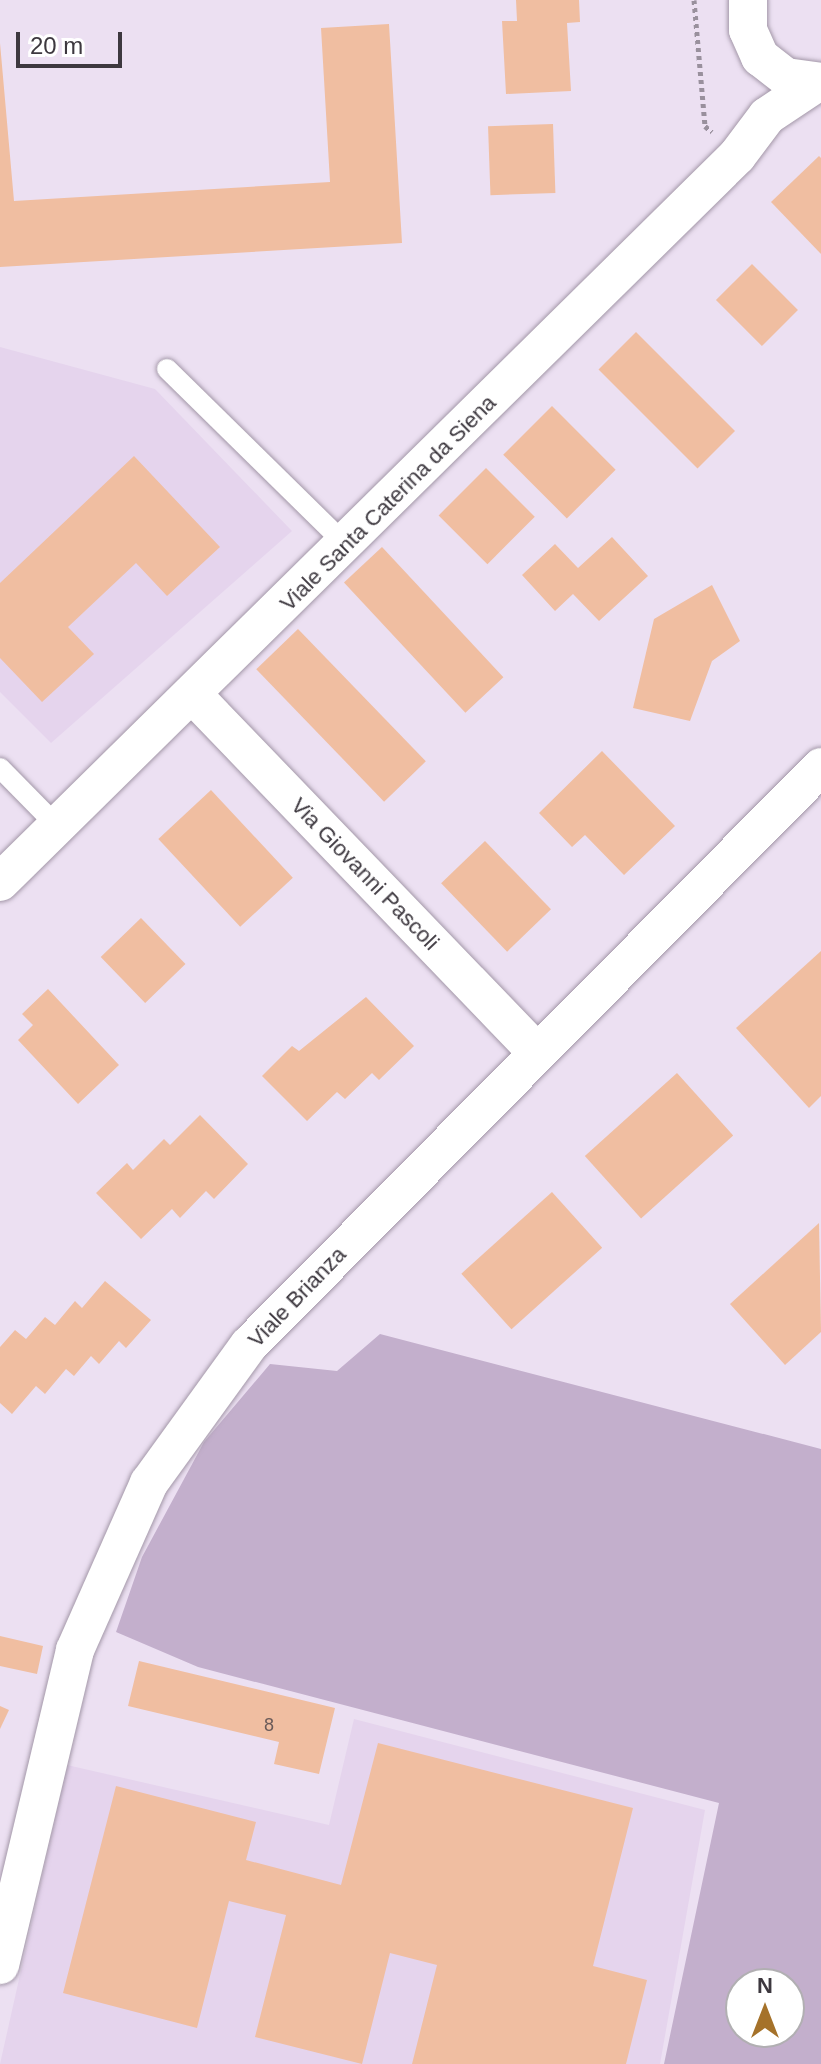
<!DOCTYPE html>
<html>
<head>
<meta charset="utf-8">
<style>
	body { margin:0 }
	#map { position:relative; width:821px; height:2064px; overflow:hidden; background:#ece0f2; font-family:Arial,sans-serif }
	div>[style] { position:absolute }
	.built>* { inset:0; background:#e5d4ed }
	.green>* { inset:0; background:#c3afcc }
	.building>* { inset:0; background:#f0bea1; transform-origin:0 0 }
	.path>* { height:5px; margin-top:-2.5px; transform-origin:0; background:repeating-linear-gradient(90deg,#99909d 0 4px,transparent 0 8px) }
	.roads { filter:drop-shadow(0 0 2px #a397a8) drop-shadow(0 0 2px #a397a8) }
	.service>* { height:20px; margin:-10px; padding:0 10px; transform-origin:10px; border-radius:10px; background:#fff }
	.minor>* { height:38px; margin:-19px; padding:0 19px; transform-origin:19px; border-radius:19px; background:#fff }
	span { translate:-50% -50%; white-space:nowrap; text-align:center; line-height:1.15; -webkit-text-stroke:6px #fff; paint-order:stroke }
	.number-label { font-size:18px; color:#6a5a58 }
	.number-label span { -webkit-text-stroke-width:0 }
	.street-label { font-size:22px; color:#3d383f }
	.north { position:absolute; left:725px; top:1968px; width:80px; height:80px; box-sizing:border-box; background:#fff; border:2px solid #b1afb2; border-radius:50%; rotate:0deg; font-size:22px; font-weight:700; line-height:32px; text-align:center; color:#3d383f }
	.north::after { content:''; display:block; margin:auto; width:28px; height:36px; background:#a5722a; clip-path:polygon(50% 0,100% 100%,50% 72%,0 100%) }
	.scale { position:absolute; left:16px; top:32px; width:106px; height:36px; box-sizing:border-box; border:4px solid #3d383f; border-top:0; padding-left:10px; font-size:24px; line-height:28px; white-space:nowrap; color:#3d383f; -webkit-text-stroke:6px #fff; paint-order:stroke }
</style>
</head>
<body>
<div id="map">
	<div class="built">
		<i style="clip-path:polygon(0 347px,155px 389px,292px 531px,51px 743px,0 692px)"></i>
		<i style="clip-path:polygon(354px 1719px,705px 1810px,660px 2064px,0 2064px,67px 1765px,329px 1825px)"></i>
	</div>
	<div class="green">
		<i style="clip-path:polygon(evenodd,380px 1334px,821px 1449px,821px 2064px,664px 2064px,719px 1803px,198px 1667px,116px 1632px,142px 1557px,204px 1442px,270px 1364px,337px 1371px,380px 1334px,741px 1984px,789px 1984px,789px 2032px,741px 2032px,741px 1984px)"></i>
	</div>
	<div class="building">
		<i style="clip-path:polygon(516px 0,579px 0,580px 22px,567px 23px,571px 91px,506px 94px,502px 21px,517px 21px)"></i>
		<i style="clip-path:polygon(389px 24px,402px 243px,0 267px,0 43px,14px 201px,330px 182px,321px 28px)"></i>
		<i style="left:553px;top:124px;width:69px;height:65px;rotate:88deg"></i>
		<i style="clip-path:polygon(819px 156px,821px 158px,821px 254px,771px 202px)"></i>
		<i style="left:752px;top:264px;width:65px;height:51px;rotate:45deg"></i>
		<i style="left:636px;top:332px;width:140px;height:53px;rotate:45deg"></i>
		<i style="left:552px;top:406px;width:90px;height:69px;rotate:45deg"></i>
		<i style="clip-path:polygon(134px 456px,220px 547px,167px 596px,136px 563px,68px 627px,94px 654px,42px 702px,0 658px,0 583px)"></i>
		<i style="left:486px;top:468px;width:69px;height:67px;rotate:45deg"></i>
		<i style="clip-path:polygon(612px 537px,648px 576px,599px 621px,573px 594px,555px 611px,522px 575px,555px 544px,578px 568px)"></i>
		<i style="left:382px;top:547px;width:178px;height:52px;rotate:47deg"></i>
		<i style="clip-path:polygon(712px 585px,740px 641px,712px 661px,690px 721px,633px 708px,654px 619px)"></i>
		<i style="left:298px;top:629px;width:184px;height:58px;rotate:46deg"></i>
		<i style="clip-path:polygon(602px 751px,675px 826px,624px 875px,585px 835px,572px 847px,539px 813px)"></i>
		<i style="left:211px;top:790px;width:120px;height:72px;rotate:47deg"></i>
		<i style="left:485px;top:841px;width:95px;height:61px;rotate:46deg"></i>
		<i style="left:141px;top:918px;width:64px;height:56px;rotate:46deg"></i>
		<i style="clip-path:polygon(821px 951px,821px 1096px,809px 1108px,736px 1028px)"></i>
		<i style="clip-path:polygon(48px 989px,119px 1065px,78px 1104px,18px 1040px,33px 1025px,22px 1014px)"></i>
		<i style="clip-path:polygon(366px 997px,414px 1046px,379px 1080px,372px 1073px,345px 1099px,337px 1092px,307px 1121px,262px 1076px,292px 1046px,299px 1051px)"></i>
		<i style="left:677px;top:1073px;width:84px;height:124px;rotate:48deg"></i>
		<i style="clip-path:polygon(200px 1115px,248px 1164px,214px 1199px,206px 1191px,180px 1218px,172px 1209px,141px 1239px,96px 1193px,127px 1163px,133px 1170px,164px 1139px,170px 1145px)"></i>
		<i style="left:552px;top:1192px;width:75px;height:122px;rotate:48deg"></i>
		<i style="clip-path:polygon(819px 1223px,821px 1332px,785px 1365px,730px 1304px)"></i>
		<i style="clip-path:polygon(105px 1281px,151px 1320px,126px 1348px,119px 1341px,99px 1364px,91px 1356px,74px 1376px,66px 1369px,45px 1394px,36px 1386px,12px 1414px,0 1403px,0 1347px,15px 1330px,26px 1339px,45px 1317px,55px 1325px,75px 1301px,82px 1308px)"></i>
		<i style="clip-path:polygon(0 1636px,43px 1646px,37px 1674px,0 1666px)"></i>
		<i style="clip-path:polygon(139px 1661px,335px 1708px,319px 1774px,274px 1764px,279px 1742px,128px 1706px)"></i>
		<i style="clip-path:polygon(0 1706px,9px 1710px,0 1729px)"></i>
		<i style="clip-path:polygon(378px 1743px,633px 1808px,593px 1966px,647px 1980px,626px 2064px,412px 2064px,437px 1965px,390px 1953px,362px 2064px,255px 2037px,286px 1915px,229px 1901px,197px 2028px,63px 1993px,116px 1786px,256px 1822px,246px 1860px,341px 1885px)"></i>
	</div>
	<div class="path">
		<i style="left:694px;top:0;width:126px;rotate:85deg"></i>
		<i style="left:705px;top:126px;width:9px;rotate:41deg"></i>
	</div>
	<div class="roads">
		<div class="service">
			<i style="left:167px;top:369px;width:251px;rotate:44.5deg"></i>
			<i style="left:0;top:768px;width:83px;rotate:45.5deg"></i>
		</div>
		<div class="minor">
			<i style="left:748px;top:0;width:30px;rotate:90deg"></i>
			<i style="left:748px;top:30px;width:30px;rotate:66deg"></i>
			<i style="left:760px;top:57px;width:33px;rotate:38deg"></i>
			<i style="left:786px;top:77px;width:35px;rotate:8deg"></i>
			<i style="left:194px;top:696px;width:493px;rotate:46.1deg"></i>
			<i style="left:0;top:882px;width:1035px;rotate:-44.57deg"></i>
			<i style="left:737px;top:156px;width:50px;rotate:-53.1deg"></i>
			<i style="left:767px;top:116px;width:61px;rotate:-33.7deg"></i>
			<i style="left:0;top:1965px;width:324px;rotate:-76.6deg"></i>
			<i style="left:75px;top:1650px;width:183px;rotate:-66.1deg"></i>
			<i style="left:149px;top:1483px;width:170px;rotate:-54.1deg"></i>
			<i style="left:249px;top:1345px;width:813px;rotate:-45.3deg"></i>
		</div>
	</div>
	<div class="number-label">
		<span style="left:269px;top:1725px">8</span>
	</div>
	<div class="street-label">
		<span style="left:388px;top:503px;rotate:-45deg">Viale Santa Caterina da Siena</span>
		<span style="left:365px;top:874px;rotate:46deg">Via Giovanni Pascoli</span>
		<span style="left:297px;top:1297px;rotate:-46deg">Viale Brianza</span>
	</div>
	<div class="north">N</div>
	<div class="scale">20 m</div>
</div>
</body>
</html>
